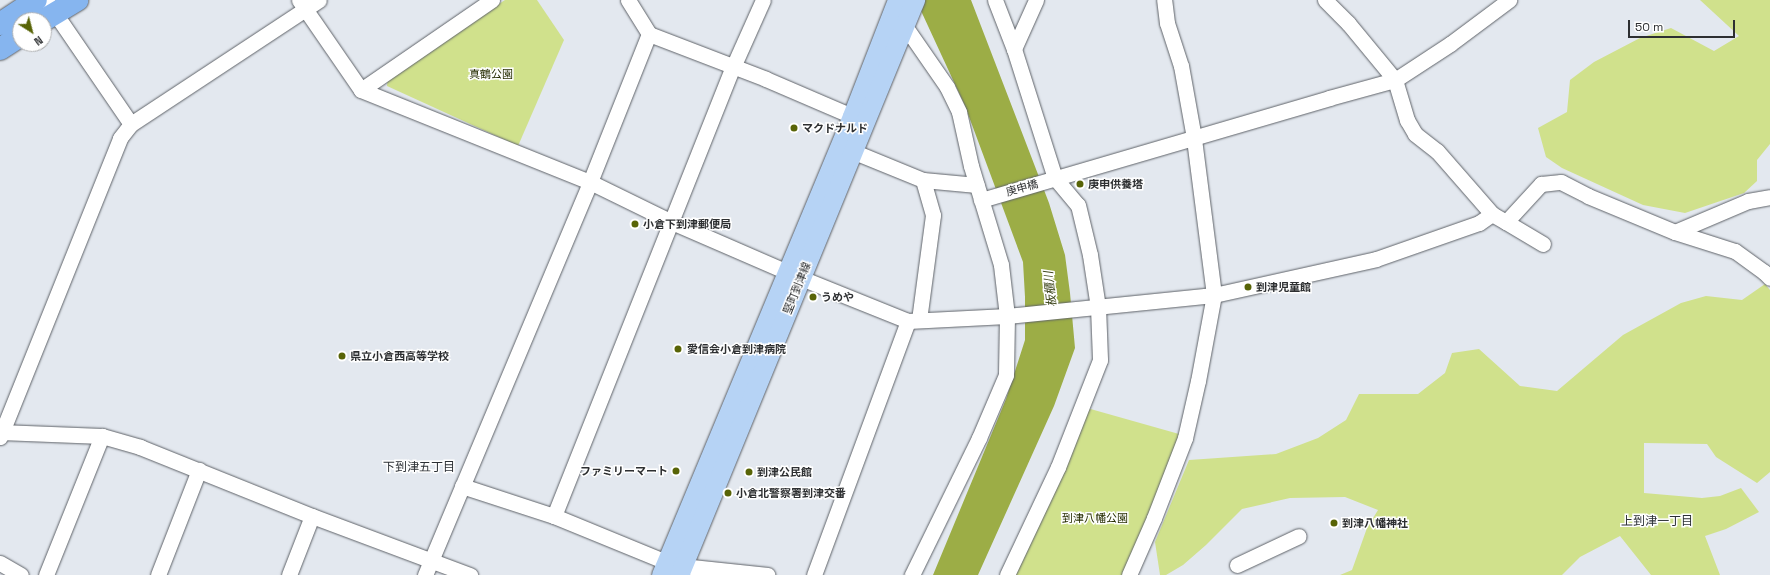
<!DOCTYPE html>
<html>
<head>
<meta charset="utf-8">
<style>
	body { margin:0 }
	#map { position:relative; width:1770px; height:575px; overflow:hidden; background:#e3e8ef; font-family:"Space Grotesk","Noto Sans JP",sans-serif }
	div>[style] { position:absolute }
	.green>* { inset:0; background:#d0e18c }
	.water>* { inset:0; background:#9cad46 }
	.roads { filter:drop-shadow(0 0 1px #5e6268) drop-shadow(0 0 1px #5e6268) }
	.minor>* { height:15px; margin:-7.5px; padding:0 7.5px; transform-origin:7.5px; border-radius:7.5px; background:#fff }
	.major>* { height:19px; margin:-9.5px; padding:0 9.5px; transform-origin:9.5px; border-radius:9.5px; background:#b6d3f5 }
	.highway>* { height:22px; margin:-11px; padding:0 11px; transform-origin:11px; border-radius:11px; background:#86b5ef }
	.dots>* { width:11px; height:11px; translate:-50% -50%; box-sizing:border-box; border:2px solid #fff; border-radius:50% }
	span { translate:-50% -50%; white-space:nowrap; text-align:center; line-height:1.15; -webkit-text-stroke:3px #fff; paint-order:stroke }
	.park-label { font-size:11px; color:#272e02 }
	.poi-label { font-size:11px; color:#2d2f31; font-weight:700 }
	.left { translate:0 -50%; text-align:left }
	.right { translate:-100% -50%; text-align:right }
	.street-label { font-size:11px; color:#2d2f31 }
	.water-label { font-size:12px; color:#3e461c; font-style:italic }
	.neighbourhood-label { font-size:12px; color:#2b2f34 }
	.north { position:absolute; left:12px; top:12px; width:40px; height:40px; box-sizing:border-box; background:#fff; border:1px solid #abacad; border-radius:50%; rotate:144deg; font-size:11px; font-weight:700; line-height:16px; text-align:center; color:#2d2f31 }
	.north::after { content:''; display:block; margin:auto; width:14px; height:18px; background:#586407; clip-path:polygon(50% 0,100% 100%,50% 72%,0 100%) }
	.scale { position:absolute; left:1628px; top:20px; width:107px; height:18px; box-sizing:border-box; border:2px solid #2d2f31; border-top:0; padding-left:5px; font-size:12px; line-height:14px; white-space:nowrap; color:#2d2f31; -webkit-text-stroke:3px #fff; paint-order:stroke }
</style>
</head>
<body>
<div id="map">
	<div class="green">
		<i style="clip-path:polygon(505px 0,537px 0,564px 40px,518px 146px,387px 86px,388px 76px)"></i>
		<i style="clip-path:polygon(1700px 0,1770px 0,1770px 144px,1757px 160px,1757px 181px,1744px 193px,1685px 213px,1643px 205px,1562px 168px,1546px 157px,1538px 128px,1567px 112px,1570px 80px,1594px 62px,1640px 38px,1671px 28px,1714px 51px,1739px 36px)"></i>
		<i style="clip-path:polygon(1765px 284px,1770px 290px,1770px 472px,1757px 483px,1716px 457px,1707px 444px,1644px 443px,1644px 493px,1702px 498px,1720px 496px,1741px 488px,1759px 512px,1726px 529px,1705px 536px,1720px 575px,1651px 575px,1620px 536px,1580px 557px,1562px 575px,1340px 575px,1352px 570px,1367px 528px,1378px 510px,1345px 497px,1290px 498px,1242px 509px,1206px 545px,1183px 565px,1166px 575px,1160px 575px,1155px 542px,1189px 460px,1276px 454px,1318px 438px,1346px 420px,1359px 394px,1418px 394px,1445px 373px,1452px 353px,1479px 349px,1520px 386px,1557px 391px,1623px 335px,1681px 303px,1706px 296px,1742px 300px)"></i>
		<i style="clip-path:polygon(1087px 408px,1179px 434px,1166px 472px,1124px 575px,1013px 575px)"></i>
	</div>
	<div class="water">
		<i style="clip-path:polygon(916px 0,971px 0,1049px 203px,1065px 255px,1070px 293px,1075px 348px,1054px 406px,978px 575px,933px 575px,1006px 399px,1025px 340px,1025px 297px,1023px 262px,965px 106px)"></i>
	</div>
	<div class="roads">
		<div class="minor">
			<i style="left:46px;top:0;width:150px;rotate:55.6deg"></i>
			<i style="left:299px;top:0;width:109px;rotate:55.4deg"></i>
			<i style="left:361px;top:90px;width:247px;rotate:21.9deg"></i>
			<i style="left:590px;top:182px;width:91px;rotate:26deg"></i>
			<i style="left:672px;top:222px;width:141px;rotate:23.5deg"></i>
			<i style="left:801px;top:278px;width:115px;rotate:21.9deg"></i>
			<i style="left:908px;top:321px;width:99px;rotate:-2.9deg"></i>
			<i style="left:1007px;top:316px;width:208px;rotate:-5.8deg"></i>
			<i style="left:1214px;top:295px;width:166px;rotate:-12.5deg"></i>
			<i style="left:1376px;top:259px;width:109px;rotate:-19.3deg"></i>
			<i style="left:1479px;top:223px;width:16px;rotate:-35deg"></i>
			<i style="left:628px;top:0;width:40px;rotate:58deg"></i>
			<i style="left:649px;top:34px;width:125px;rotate:21deg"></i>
			<i style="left:766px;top:79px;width:94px;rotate:23.3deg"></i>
			<i style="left:995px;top:0;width:53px;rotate:68.8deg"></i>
			<i style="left:1014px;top:49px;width:135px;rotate:72.4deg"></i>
			<i style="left:1055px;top:178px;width:35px;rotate:50deg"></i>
			<i style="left:1078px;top:205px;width:51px;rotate:76.5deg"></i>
			<i style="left:1090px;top:255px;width:53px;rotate:81.3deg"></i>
			<i style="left:1098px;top:307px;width:53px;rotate:87.8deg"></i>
			<i style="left:1100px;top:360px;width:115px;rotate:111.4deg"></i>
			<i style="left:1058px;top:467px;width:119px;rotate:115.3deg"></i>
			<i style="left:1325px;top:0;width:33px;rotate:45deg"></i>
			<i style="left:1348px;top:23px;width:74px;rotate:50.5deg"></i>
			<i style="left:1395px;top:80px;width:42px;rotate:73.3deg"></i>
			<i style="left:1407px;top:120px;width:16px;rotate:60deg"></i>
			<i style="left:1415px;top:134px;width:28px;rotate:38deg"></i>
			<i style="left:1437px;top:151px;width:84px;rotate:48.9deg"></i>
			<i style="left:1492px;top:214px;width:16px;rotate:30deg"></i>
			<i style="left:1506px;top:222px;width:52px;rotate:-47.4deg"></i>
			<i style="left:1541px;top:184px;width:20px;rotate:-6deg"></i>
			<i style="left:1561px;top:182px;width:30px;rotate:27deg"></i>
			<i style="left:1588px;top:196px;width:94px;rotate:22.5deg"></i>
			<i style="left:1675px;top:232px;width:63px;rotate:17.6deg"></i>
			<i style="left:1735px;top:251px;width:36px;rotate:36deg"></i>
			<i style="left:1764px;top:272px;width:8px;rotate:45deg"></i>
			<i style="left:900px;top:19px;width:83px;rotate:55.3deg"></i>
			<i style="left:947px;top:87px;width:28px;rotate:64deg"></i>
			<i style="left:959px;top:112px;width:55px;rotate:77.5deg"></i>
			<i style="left:971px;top:166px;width:103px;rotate:73.1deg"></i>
			<i style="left:1001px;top:265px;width:51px;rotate:83.3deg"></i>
			<i style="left:1007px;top:316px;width:59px;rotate:91deg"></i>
			<i style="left:1006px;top:375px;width:69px;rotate:113.2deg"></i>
			<i style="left:979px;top:438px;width:153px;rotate:116.1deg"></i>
			<i style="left:1014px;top:49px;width:54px;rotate:-65.8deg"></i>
			<i style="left:361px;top:90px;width:159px;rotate:-34.5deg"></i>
			<i style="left:852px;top:151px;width:77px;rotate:22.2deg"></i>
			<i style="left:981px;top:200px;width:363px;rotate:-16.3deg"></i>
			<i style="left:1329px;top:98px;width:68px;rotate:-15.3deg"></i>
			<i style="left:1395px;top:80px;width:66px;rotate:-33.2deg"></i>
			<i style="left:1450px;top:44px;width:74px;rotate:-36.7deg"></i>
			<i style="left:1506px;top:222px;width:43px;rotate:30.7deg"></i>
			<i style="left:1675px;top:232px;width:79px;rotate:-23deg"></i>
			<i style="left:1748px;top:201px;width:22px;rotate:-10deg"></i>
			<i style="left:919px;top:320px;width:106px;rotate:-82.4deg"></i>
			<i style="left:933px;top:215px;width:36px;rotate:-106deg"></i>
			<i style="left:923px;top:180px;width:54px;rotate:5.3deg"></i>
			<i style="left:0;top:432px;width:102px;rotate:2.2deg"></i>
			<i style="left:102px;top:436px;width:40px;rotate:16deg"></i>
			<i style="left:140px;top:447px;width:185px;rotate:21.9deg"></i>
			<i style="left:312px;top:516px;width:169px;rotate:20.5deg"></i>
			<i style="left:0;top:437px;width:322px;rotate:-68.1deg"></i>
			<i style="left:120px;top:138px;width:18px;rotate:-52deg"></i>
			<i style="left:131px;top:124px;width:225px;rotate:-33.4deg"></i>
			<i style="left:462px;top:486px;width:97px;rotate:18.1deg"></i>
			<i style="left:554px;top:516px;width:121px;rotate:22.3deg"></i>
			<i style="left:666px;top:562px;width:16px;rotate:14deg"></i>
			<i style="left:682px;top:566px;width:86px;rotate:6deg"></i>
			<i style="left:554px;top:516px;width:483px;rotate:-68.3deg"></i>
			<i style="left:733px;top:67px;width:73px;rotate:-65.9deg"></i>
			<i style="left:0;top:563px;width:24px;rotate:30deg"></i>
			<i style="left:1237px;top:565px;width:68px;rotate:-25.1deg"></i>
			<i style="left:46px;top:575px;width:150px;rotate:-68.1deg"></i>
			<i style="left:158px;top:575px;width:113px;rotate:-68.7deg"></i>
			<i style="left:289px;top:575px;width:63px;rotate:-68.7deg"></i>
			<i style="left:425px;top:575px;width:426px;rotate:-67.2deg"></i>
			<i style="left:590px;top:182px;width:159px;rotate:-68.3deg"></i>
			<i style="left:814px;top:575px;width:271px;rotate:-69.7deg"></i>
			<i style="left:1129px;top:575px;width:62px;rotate:-66.3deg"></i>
			<i style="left:1154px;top:518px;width:86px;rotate:-68.8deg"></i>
			<i style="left:1185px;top:438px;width:58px;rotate:-77.2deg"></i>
			<i style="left:1198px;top:381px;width:87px;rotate:-79.5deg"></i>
			<i style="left:1214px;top:295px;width:158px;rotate:-97.3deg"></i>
			<i style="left:1194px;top:138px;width:73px;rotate:-100.2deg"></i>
			<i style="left:1181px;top:66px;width:45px;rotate:-108deg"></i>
			<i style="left:1167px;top:23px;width:23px;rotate:-97deg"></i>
		</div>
		<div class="major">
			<i style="left:661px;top:575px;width:497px;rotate:-67.4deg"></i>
			<i style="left:852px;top:116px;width:124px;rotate:-68.8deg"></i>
			<i style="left:679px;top:575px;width:622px;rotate:-67.69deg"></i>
		</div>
		<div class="highway">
			<i style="left:44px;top:20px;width:39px;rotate:-31deg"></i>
			<i style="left:0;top:24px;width:43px;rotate:-33.7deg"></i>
			<i style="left:0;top:49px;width:24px;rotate:-33deg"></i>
		</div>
	</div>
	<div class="dots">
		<i style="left:794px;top:128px;background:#586407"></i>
		<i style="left:1080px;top:184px;background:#586407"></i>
		<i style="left:635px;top:224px;background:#586407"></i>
		<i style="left:1248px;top:287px;background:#586407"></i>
		<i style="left:813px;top:297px;background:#586407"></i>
		<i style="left:678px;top:349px;background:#586407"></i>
		<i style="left:342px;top:356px;background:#586407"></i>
		<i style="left:676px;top:471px;background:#586407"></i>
		<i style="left:749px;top:472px;background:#586407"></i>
		<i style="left:728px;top:493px;background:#586407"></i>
		<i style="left:1334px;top:523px;background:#586407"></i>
	</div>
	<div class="park-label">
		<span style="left:491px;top:74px">真鶴公園</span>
		<span style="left:1095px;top:518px">到津八幡公園</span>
	</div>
	<div class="poi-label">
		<span class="left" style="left:802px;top:128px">マクドナルド</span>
		<span class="left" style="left:1088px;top:184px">庚申供養塔</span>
		<span class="left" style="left:643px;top:224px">小倉下到津郵便局</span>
		<span class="left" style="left:1256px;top:287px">到津児童館</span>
		<span class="left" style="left:821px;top:297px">うめや</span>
		<span class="left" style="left:687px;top:349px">愛信会小倉到津病院</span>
		<span class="left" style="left:350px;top:356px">県立小倉西高等学校</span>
		<span class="right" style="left:668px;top:471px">ファミリーマート</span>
		<span class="left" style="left:757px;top:472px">到津公民館</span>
		<span class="left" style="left:736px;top:493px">小倉北警察署到津交番</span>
		<span class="left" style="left:1342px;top:523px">到津八幡神社</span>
	</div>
	<div class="street-label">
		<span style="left:1022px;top:188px;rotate:-16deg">庚申橋</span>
		<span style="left:797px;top:288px;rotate:-68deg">堅町到津線</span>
	</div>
	<div class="water-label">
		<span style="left:1051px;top:289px;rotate:-96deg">板櫃川</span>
	</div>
	<div class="neighbourhood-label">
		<span style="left:419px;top:468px">下到津五丁目</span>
		<span style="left:1657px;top:522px">上到津一丁目</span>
	</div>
	<div class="north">N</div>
	<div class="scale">50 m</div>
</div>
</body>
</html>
